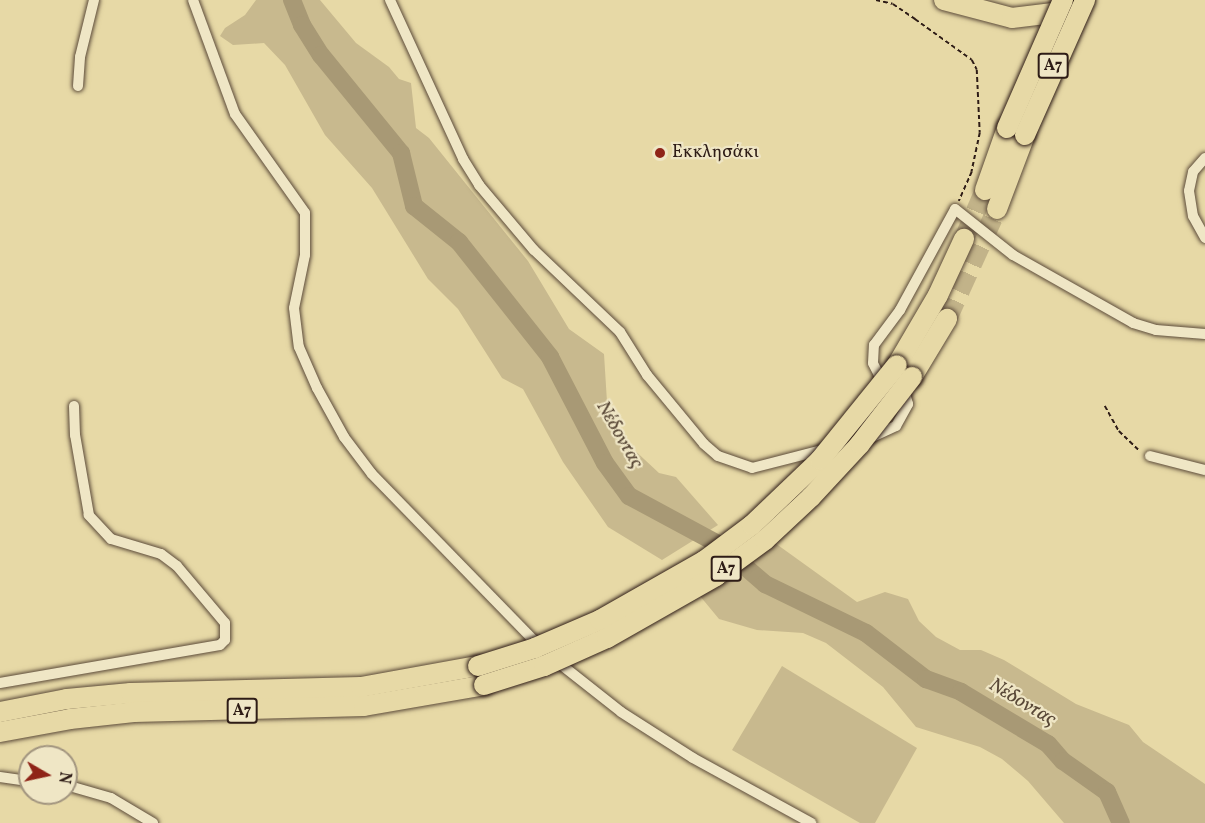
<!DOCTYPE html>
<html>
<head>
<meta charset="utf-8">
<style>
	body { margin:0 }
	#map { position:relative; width:1205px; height:823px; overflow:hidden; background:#e7d9a6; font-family:Vollkorn,serif }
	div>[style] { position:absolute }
	.green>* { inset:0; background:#c8b98e }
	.river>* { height:18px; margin:-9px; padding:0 9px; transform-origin:9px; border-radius:9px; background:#a89975 }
	.motorway-tunnel>* { height:20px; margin-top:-10px; transform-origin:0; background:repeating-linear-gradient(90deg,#c2b389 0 20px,transparent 0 30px) }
	.path>* { height:1.5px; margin-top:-0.75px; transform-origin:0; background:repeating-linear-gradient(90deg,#2e1c16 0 4.5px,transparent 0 7.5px) }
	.roads { filter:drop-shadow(0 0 2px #5c4b3a) drop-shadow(0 0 2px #5c4b3a) }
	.minor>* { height:10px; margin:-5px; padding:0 5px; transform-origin:5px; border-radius:5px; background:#efe6c5 }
	.motorway>* { height:20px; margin:-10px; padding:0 10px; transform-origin:10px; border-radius:10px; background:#e7d9a6 }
	.bridges { filter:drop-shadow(0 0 2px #2e1c16) drop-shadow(0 0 2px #2e1c16) }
	.motorway-bridge>* { height:20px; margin:-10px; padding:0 10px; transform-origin:10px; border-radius:10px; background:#e7d9a6 }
	.dots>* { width:16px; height:16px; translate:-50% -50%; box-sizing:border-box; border:3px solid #efe6c5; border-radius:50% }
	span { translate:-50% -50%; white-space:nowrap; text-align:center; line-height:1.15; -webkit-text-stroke:4.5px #efe6c5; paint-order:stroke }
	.shield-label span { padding:2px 4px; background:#efe6c5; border:2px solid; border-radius:4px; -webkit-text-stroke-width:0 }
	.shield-label { font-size:16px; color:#2e1c16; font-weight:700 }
	.poi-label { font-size:18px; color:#2e1c16 }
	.left { translate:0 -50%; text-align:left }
	.water-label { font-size:20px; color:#594837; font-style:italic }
	.north { position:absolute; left:18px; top:745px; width:60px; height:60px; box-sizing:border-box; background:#efe6c5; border:2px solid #a2957f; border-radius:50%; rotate:99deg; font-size:16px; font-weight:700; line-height:24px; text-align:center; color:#2e1c16 }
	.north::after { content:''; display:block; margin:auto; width:21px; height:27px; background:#8f2418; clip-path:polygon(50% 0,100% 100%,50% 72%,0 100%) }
</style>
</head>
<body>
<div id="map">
	<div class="green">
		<i style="clip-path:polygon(256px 0,320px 0,356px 43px,389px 67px,399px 79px,411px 83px,416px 128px,429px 138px,528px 261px,569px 329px,604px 354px,607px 402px,613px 421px,630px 446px,659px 473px,676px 477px,718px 525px,662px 560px,608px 527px,563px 462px,523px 389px,502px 378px,458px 309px,428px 279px,372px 188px,325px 135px,285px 65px,264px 43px,233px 45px,220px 36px,225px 28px,245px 15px)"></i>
		<i style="clip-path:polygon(775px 543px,857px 602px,885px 592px,908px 599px,919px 621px,936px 637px,960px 650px,981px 650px,1004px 660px,1076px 704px,1129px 725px,1143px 742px,1205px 784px,1205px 823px,1064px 823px,1028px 781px,1002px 759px,980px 747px,916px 727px,883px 687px,826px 643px,803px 633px,757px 630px,719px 619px,700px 596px)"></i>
		<i style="clip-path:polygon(782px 666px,917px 748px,875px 823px,860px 823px,732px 750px)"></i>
	</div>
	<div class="river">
		<i style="left:292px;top:0;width:27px;rotate:68deg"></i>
		<i style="left:302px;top:25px;width:36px;rotate:58deg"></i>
		<i style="left:321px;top:55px;width:127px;rotate:50.8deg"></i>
		<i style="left:401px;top:153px;width:55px;rotate:76.2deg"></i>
		<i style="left:414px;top:206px;width:58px;rotate:38.7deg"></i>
		<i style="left:459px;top:242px;width:147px;rotate:51.6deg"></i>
		<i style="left:550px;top:357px;width:119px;rotate:62.6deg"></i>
		<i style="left:605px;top:463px;width:41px;rotate:54deg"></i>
		<i style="left:629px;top:496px;width:103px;rotate:28.3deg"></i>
		<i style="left:720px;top:545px;width:60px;rotate:40.9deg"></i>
		<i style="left:765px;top:584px;width:112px;rotate:25.9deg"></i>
		<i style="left:866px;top:633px;width:76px;rotate:37.5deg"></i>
		<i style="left:926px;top:679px;width:37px;rotate:20deg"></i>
		<i style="left:961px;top:692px;width:101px;rotate:30.9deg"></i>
		<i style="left:1048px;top:744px;width:23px;rotate:49deg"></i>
		<i style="left:1063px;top:761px;width:54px;rotate:35.2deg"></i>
		<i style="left:1107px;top:792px;width:34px;rotate:66deg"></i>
	</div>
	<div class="motorway-tunnel">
		<i style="left:964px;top:239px;width:53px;rotate:-66.8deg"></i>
		<i style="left:947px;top:319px;width:121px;rotate:-65.6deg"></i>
	</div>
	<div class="path">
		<i style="left:876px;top:0;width:17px;rotate:13deg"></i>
		<i style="left:893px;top:4px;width:27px;rotate:34deg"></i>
		<i style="left:915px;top:19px;width:70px;rotate:35.7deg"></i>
		<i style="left:972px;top:60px;width:11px;rotate:63deg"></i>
		<i style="left:977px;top:70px;width:63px;rotate:87.3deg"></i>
		<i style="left:980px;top:133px;width:40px;rotate:102deg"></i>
		<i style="left:972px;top:172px;width:32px;rotate:114deg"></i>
		<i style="left:1105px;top:406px;width:29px;rotate:61deg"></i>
		<i style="left:1119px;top:431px;width:30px;rotate:44deg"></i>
	</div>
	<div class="roads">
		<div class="minor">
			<i style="left:193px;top:0;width:121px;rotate:69.8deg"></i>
			<i style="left:235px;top:114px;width:121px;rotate:54.7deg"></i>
			<i style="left:305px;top:213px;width:42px;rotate:90deg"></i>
			<i style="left:305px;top:255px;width:54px;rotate:101.7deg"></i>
			<i style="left:294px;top:308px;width:39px;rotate:83deg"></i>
			<i style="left:299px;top:347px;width:45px;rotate:66.3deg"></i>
			<i style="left:317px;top:388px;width:56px;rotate:61.1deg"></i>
			<i style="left:344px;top:437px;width:46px;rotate:52.9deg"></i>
			<i style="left:372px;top:474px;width:244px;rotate:45.8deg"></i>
			<i style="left:390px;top:0;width:175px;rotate:65.3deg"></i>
			<i style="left:463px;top:159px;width:31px;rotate:58deg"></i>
			<i style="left:479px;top:185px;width:85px;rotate:49.8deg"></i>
			<i style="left:534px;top:250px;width:119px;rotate:43.6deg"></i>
			<i style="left:620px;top:332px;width:51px;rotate:57.9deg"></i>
			<i style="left:647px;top:375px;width:89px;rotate:50.4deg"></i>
			<i style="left:704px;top:444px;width:18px;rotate:41deg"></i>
			<i style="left:718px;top:456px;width:36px;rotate:19deg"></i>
			<i style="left:752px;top:468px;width:76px;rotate:-14.4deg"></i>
			<i style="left:78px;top:86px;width:29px;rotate:-86deg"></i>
			<i style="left:80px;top:57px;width:59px;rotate:-76.2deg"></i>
			<i style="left:1205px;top:158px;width:18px;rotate:131deg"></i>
			<i style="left:1193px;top:172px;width:19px;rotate:102deg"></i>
			<i style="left:1189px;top:191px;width:25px;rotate:81deg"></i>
			<i style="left:1193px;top:216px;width:25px;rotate:61deg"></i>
			<i style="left:868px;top:439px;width:31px;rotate:-25deg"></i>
			<i style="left:896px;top:426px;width:25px;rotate:-61deg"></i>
			<i style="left:908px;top:404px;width:7px;rotate:-106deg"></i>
			<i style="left:906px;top:397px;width:35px;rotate:-141deg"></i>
			<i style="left:879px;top:375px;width:13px;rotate:-117deg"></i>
			<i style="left:873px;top:363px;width:18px;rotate:-87deg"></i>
			<i style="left:874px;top:345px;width:44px;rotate:-53.4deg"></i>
			<i style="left:900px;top:310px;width:115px;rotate:-61.4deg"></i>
			<i style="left:955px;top:209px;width:74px;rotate:38.4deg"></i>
			<i style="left:1013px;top:255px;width:138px;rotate:29.5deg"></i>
			<i style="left:1133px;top:323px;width:24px;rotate:17deg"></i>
			<i style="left:1156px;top:330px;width:49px;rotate:4.7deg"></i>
			<i style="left:1150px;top:456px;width:57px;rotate:14.3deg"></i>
			<i style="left:554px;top:659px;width:85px;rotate:38.3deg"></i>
			<i style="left:621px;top:712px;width:85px;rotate:32.6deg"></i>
			<i style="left:693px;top:758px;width:135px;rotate:28.8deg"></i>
			<i style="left:0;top:683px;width:223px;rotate:-9.8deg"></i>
			<i style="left:220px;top:645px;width:7px;rotate:-45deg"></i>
			<i style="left:225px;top:640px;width:17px;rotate:-90deg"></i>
			<i style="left:225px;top:623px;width:75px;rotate:-130.1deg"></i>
			<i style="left:177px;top:566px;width:20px;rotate:-143deg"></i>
			<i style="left:161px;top:554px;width:52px;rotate:-163.3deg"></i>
			<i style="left:111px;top:539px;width:33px;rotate:-133deg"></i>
			<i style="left:89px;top:515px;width:81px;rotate:-99.9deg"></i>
			<i style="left:75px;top:435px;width:29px;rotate:-92deg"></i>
			<i style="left:0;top:777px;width:30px;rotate:8deg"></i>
			<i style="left:66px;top:785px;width:47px;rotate:16.1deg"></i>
			<i style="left:111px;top:798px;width:49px;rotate:30.8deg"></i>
		</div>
		<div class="motorway">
			<i style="left:944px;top:0;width:70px;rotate:14.8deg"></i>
			<i style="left:1012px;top:18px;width:58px;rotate:-6.9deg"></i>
			<i style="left:985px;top:190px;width:66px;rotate:-70.5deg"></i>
			<i style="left:997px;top:209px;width:79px;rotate:-69.3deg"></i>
			<i style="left:897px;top:365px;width:81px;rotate:-59.6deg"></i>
			<i style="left:938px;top:295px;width:62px;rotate:-65.1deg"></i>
			<i style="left:912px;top:377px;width:68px;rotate:-58.9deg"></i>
			<i style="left:0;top:712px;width:68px;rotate:-11deg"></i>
			<i style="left:67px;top:699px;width:64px;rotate:-5.4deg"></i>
			<i style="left:131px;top:693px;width:230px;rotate:-1.5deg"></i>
			<i style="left:361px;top:687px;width:119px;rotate:-10.2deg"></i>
			<i style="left:0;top:732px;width:71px;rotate:-10.5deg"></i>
			<i style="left:70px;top:719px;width:64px;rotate:-6.2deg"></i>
			<i style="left:134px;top:712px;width:230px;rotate:-1.5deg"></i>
			<i style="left:364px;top:706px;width:122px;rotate:-9.9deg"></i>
		</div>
	</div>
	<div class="bridges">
		<div class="motorway-bridge">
			<i style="left:1007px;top:128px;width:140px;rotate:-66.4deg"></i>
			<i style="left:1025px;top:135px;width:148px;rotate:-66deg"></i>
			<i style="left:478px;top:666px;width:60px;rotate:-17.5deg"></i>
			<i style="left:535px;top:648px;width:71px;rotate:-23.3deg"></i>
			<i style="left:600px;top:620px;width:120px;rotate:-29.6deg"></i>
			<i style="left:704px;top:561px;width:60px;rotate:-36.9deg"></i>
			<i style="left:752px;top:525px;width:94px;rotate:-43.7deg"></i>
			<i style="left:820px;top:460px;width:122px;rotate:-51deg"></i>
			<i style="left:484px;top:685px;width:63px;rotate:-17.6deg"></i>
			<i style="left:544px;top:666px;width:69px;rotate:-24deg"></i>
			<i style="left:607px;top:638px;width:125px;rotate:-29.6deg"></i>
			<i style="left:716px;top:576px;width:61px;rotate:-36.3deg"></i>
			<i style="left:765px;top:540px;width:63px;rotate:-43.1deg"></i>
			<i style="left:811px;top:497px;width:72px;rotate:-47.2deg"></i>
			<i style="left:860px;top:444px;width:85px;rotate:-52.2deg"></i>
		</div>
	</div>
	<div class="dots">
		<i style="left:660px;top:153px;background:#8f2418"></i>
	</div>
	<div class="shield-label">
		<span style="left:1053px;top:66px">Α7</span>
		<span style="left:726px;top:569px">Α7</span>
		<span style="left:242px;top:711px">Α7</span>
	</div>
	<div class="poi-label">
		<span class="left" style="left:672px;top:153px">Εκκλησάκι</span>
	</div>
	<div class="water-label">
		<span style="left:619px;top:435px;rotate:60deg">Νέδoντας</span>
		<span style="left:1022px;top:703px;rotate:31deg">Νέδoντας</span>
	</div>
	<div class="north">N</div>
</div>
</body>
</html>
